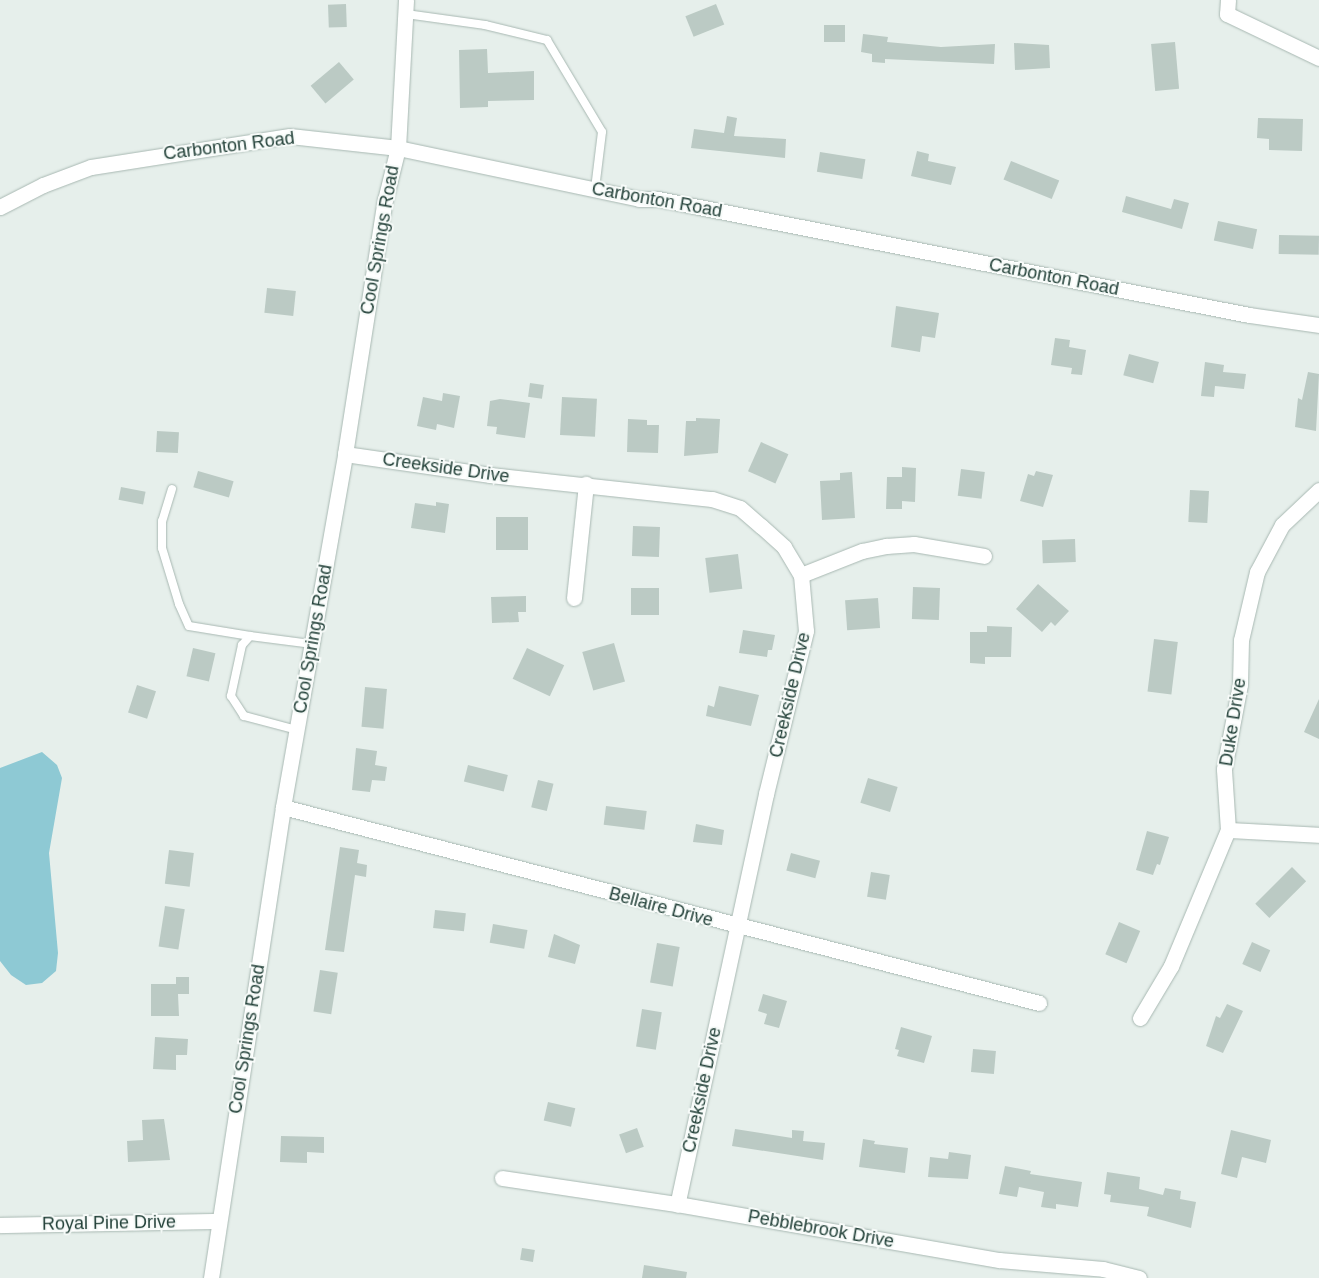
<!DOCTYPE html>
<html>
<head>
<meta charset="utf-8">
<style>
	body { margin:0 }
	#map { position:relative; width:1319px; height:1278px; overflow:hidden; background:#e6efeb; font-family:Arial,sans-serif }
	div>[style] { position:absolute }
	.water>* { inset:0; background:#8ec9d4 }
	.building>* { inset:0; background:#bbcac4; transform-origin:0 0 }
	.roads { filter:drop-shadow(0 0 1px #a8b8b2) drop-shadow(0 0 1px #a8b8b2) }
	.service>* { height:8px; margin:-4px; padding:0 4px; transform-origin:4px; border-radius:4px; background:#fff }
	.minor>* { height:15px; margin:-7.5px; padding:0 7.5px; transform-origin:7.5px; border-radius:7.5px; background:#fff }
	.tertiary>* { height:15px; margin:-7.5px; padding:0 7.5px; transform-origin:7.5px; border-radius:7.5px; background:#fff }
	span { translate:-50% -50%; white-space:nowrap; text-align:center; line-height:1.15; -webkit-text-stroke:4px #f7fbf9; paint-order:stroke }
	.street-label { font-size:18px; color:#24423a }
</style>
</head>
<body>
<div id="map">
	<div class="water">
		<i style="clip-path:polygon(42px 752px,57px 765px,62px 778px,49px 853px,58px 953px,56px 971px,42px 983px,26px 985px,11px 975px,0 961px,0 768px)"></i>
	</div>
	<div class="building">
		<i style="left:346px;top:4px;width:23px;height:18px;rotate:88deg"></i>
		<i style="left:716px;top:4px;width:22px;height:33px;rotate:68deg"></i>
		<i style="left:845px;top:25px;width:17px;height:21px;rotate:90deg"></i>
		<i style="clip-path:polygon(863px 34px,888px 37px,887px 42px,941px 47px,995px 44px,994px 64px,885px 59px,885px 63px,872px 62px,872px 54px,861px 52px)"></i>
		<i style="left:1175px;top:42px;width:47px;height:24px;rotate:85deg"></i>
		<i style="clip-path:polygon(1014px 43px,1049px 45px,1050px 68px,1015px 70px)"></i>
		<i style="clip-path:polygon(487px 49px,488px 73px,534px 71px,534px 100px,488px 101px,488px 107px,460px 108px,459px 50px)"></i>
		<i style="left:339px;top:62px;width:23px;height:37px;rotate:50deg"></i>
		<i style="clip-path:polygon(727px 116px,737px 118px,734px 136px,786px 139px,785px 158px,691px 148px,694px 129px,724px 133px)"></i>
		<i style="clip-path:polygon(1258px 118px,1303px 119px,1302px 151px,1269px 150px,1269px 139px,1257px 138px)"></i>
		<i style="clip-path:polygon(917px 151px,929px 154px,928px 161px,956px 167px,951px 185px,911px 176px)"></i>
		<i style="left:820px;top:152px;width:46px;height:20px;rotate:9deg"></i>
		<i style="left:1011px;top:161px;width:52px;height:20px;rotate:22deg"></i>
		<i style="clip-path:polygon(1126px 196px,1171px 209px,1174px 199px,1189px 203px,1182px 229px,1122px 212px)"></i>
		<i style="left:1218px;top:221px;width:40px;height:20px;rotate:12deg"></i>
		<i style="left:1279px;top:235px;width:40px;height:19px;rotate:1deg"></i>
		<i style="left:267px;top:288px;width:29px;height:25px;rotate:6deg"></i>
		<i style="clip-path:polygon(896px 306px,939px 313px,935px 338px,922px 336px,920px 352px,891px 347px)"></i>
		<i style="clip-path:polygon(1055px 338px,1070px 340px,1069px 347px,1086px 350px,1082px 375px,1071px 374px,1072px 368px,1051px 365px)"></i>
		<i style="left:1129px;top:354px;width:31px;height:22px;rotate:15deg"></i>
		<i style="clip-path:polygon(1205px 362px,1224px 365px,1223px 372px,1246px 374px,1244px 389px,1215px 386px,1214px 397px,1201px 396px)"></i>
		<i style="clip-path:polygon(1308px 372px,1319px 374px,1316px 431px,1295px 427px,1298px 398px,1302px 400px)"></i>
		<i style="left:530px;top:383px;width:14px;height:14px;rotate:8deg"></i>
		<i style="clip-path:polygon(443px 393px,460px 396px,454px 428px,437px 424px,436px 430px,417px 426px,423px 397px,442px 401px)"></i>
		<i style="left:562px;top:397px;width:35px;height:38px;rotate:3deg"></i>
		<i style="clip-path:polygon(500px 399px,530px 403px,525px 438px,496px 434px,497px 427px,487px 426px,490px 401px)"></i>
		<i style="clip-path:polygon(696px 418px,720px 419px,718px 453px,684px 456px,686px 421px,696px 421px)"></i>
		<i style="clip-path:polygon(628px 419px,647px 420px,647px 425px,659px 425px,658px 453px,627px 452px)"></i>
		<i style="left:157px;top:431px;width:22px;height:21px;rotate:3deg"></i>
		<i style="left:761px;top:442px;width:30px;height:32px;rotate:24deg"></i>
		<i style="clip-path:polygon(902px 467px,916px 468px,915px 502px,902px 501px,902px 509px,886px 509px,887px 477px,902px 477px)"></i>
		<i style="left:961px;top:469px;width:24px;height:27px;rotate:7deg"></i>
		<i style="left:198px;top:471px;width:37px;height:17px;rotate:16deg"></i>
		<i style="clip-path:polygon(1036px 471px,1053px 475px,1043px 507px,1020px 501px,1028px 474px,1034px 476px)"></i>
		<i style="clip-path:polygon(852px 472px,855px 518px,822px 520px,820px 481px,840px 480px,840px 473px)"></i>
		<i style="left:121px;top:487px;width:25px;height:13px;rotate:11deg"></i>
		<i style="left:1190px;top:490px;width:19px;height:32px;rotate:3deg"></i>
		<i style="clip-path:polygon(436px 502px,449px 504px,445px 533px,411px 528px,415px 503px,436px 506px)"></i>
		<i style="left:496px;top:517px;width:32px;height:33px"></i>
		<i style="left:633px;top:526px;width:27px;height:30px;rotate:2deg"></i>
		<i style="left:1075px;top:539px;width:23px;height:33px;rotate:88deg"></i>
		<i style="left:738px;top:554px;width:35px;height:33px;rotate:83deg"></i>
		<i style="clip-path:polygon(1038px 584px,1069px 611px,1055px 626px,1051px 622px,1042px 632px,1016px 609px)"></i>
		<i style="left:913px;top:587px;width:27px;height:32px;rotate:2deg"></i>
		<i style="left:631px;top:588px;width:28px;height:27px"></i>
		<i style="clip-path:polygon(526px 596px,526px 612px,518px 612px,519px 622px,492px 623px,491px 597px)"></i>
		<i style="left:878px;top:598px;width:30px;height:33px;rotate:86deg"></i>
		<i style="clip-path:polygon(987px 626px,1012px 627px,1011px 657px,985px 657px,985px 664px,970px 663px,970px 632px,987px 632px)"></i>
		<i style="clip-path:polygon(743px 630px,775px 635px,772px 650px,768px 650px,767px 657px,739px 653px)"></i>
		<i style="left:1154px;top:639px;width:24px;height:53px;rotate:7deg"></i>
		<i style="left:614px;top:643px;width:40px;height:33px;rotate:74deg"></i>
		<i style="left:193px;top:648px;width:23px;height:29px;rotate:13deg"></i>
		<i style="left:527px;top:648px;width:41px;height:34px;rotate:25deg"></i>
		<i style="left:137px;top:685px;width:20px;height:29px;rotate:18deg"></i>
		<i style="clip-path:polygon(719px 686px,759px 695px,751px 726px,706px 716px,708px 705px,714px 707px)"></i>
		<i style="left:365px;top:687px;width:22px;height:40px;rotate:5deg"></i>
		<i style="clip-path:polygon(1319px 699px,1319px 739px,1304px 732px)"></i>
		<i style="clip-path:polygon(356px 748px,377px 751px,375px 765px,387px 767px,385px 781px,372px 780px,370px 792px,352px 790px)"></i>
		<i style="left:468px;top:765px;width:41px;height:17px;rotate:14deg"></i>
		<i style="left:868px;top:778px;width:31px;height:26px;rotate:17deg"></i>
		<i style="left:538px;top:780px;width:16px;height:28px;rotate:14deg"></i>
		<i style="left:606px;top:806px;width:41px;height:19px;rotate:7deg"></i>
		<i style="clip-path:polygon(696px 824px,724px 830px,722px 845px,693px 842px)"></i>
		<i style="clip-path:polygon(1147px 831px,1169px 837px,1160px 865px,1157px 864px,1153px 875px,1136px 870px)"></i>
		<i style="clip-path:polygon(340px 847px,359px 850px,357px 863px,367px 865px,366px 877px,355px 875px,344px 952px,325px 950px)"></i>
		<i style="left:169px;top:850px;width:25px;height:34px;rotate:7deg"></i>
		<i style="left:791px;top:853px;width:30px;height:18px;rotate:15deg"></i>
		<i style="left:1292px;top:867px;width:20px;height:52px;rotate:45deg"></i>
		<i style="left:871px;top:872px;width:19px;height:25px;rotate:9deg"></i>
		<i style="left:165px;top:906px;width:20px;height:41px;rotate:9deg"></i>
		<i style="left:435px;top:910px;width:31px;height:18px;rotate:6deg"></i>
		<i style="left:1119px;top:922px;width:23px;height:35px;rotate:23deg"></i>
		<i style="left:493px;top:924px;width:35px;height:19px;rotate:10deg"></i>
		<i style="clip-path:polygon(554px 934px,580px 945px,575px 964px,548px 957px)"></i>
		<i style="left:1252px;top:942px;width:20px;height:24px;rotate:24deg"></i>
		<i style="left:657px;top:943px;width:23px;height:40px;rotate:10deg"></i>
		<i style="left:320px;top:970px;width:18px;height:42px;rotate:9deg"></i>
		<i style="clip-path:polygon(176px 977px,189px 977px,189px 994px,178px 994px,179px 1016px,151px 1016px,151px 984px,176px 984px)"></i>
		<i style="clip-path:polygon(763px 994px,787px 1001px,779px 1028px,764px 1024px,767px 1014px,758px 1011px)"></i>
		<i style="clip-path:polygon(1227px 1004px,1243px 1011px,1223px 1053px,1206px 1046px,1216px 1016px,1220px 1018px)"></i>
		<i style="left:642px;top:1009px;width:20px;height:38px;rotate:9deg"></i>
		<i style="clip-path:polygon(901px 1027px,932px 1036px,924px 1063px,897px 1056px,899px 1050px,895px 1049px)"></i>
		<i style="clip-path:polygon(155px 1037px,188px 1039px,187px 1055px,176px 1055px,176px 1070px,153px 1069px)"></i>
		<i style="left:973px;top:1049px;width:23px;height:23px;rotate:5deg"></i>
		<i style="left:548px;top:1102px;width:28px;height:19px;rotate:13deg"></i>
		<i style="clip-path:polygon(164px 1119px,170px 1160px,128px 1162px,127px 1141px,143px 1140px,142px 1120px)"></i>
		<i style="left:637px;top:1128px;width:20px;height:19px;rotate:70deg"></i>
		<i style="clip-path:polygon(735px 1129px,792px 1138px,792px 1130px,804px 1131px,803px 1141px,825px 1143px,823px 1160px,732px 1146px)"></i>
		<i style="clip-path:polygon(1231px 1130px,1271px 1140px,1266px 1163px,1242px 1157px,1237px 1178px,1221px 1174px)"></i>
		<i style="clip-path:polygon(281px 1136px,324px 1137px,324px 1153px,307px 1152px,307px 1163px,280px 1162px)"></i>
		<i style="clip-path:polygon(863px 1139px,875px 1141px,874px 1144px,908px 1148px,905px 1173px,859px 1167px)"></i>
		<i style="clip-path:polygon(949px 1152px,971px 1155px,968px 1179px,928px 1177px,930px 1157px,948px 1159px)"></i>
		<i style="clip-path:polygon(1005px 1166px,1031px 1171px,1030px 1174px,1082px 1182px,1078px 1207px,1056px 1204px,1056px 1209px,1041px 1207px,1044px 1192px,1019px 1187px,1017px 1197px,999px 1194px)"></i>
		<i style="clip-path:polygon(1107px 1172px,1140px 1177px,1139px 1189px,1163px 1195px,1165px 1188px,1181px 1191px,1180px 1199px,1196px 1202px,1191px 1228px,1147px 1216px,1149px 1207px,1110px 1202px,1111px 1195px,1104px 1194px)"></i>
		<i style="left:522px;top:1248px;width:13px;height:12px;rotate:9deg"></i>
		<i style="clip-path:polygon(644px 1265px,687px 1272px,686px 1278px,642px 1278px)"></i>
	</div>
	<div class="roads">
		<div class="service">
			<i style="left:406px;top:14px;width:80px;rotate:7.9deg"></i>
			<i style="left:485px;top:25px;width:64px;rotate:13.6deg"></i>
			<i style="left:547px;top:40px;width:107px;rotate:59.1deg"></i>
			<i style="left:602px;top:132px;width:57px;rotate:97deg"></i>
			<i style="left:172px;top:489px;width:34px;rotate:107deg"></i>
			<i style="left:162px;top:521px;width:27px;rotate:90deg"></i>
			<i style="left:162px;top:548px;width:59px;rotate:73.1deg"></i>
			<i style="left:179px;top:604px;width:24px;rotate:66deg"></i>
			<i style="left:189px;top:626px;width:62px;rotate:9.3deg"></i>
			<i style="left:297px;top:730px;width:55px;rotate:-165.2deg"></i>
			<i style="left:244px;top:716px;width:24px;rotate:-123deg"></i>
			<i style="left:231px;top:696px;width:52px;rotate:-77.8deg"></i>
			<i style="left:242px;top:645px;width:12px;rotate:-48deg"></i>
			<i style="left:250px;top:636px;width:63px;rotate:7.4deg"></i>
		</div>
		<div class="minor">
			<i style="left:1228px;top:0;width:14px;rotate:94deg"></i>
			<i style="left:1227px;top:14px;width:102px;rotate:25.6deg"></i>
			<i style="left:345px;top:454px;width:147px;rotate:8.2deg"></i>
			<i style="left:490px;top:475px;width:223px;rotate:6.2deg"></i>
			<i style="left:712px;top:499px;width:29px;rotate:18deg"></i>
			<i style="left:740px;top:508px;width:28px;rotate:41deg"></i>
			<i style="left:761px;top:526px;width:31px;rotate:42deg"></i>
			<i style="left:784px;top:547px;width:33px;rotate:59deg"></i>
			<i style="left:801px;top:575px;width:56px;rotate:84.9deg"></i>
			<i style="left:806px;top:631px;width:168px;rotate:103.8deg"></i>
			<i style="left:766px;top:794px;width:420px;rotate:102.2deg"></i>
			<i style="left:801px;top:575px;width:66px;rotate:-21.5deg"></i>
			<i style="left:862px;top:551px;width:25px;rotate:-12deg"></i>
			<i style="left:886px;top:546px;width:28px;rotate:-4deg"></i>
			<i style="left:914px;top:544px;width:71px;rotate:9.7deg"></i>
			<i style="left:574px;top:598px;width:115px;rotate:-84deg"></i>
			<i style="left:283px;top:807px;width:781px;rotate:14.53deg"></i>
			<i style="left:1228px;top:830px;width:91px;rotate:3.1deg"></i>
			<i style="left:1140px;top:1018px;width:61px;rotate:-59.2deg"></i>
			<i style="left:1171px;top:966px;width:147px;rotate:-67.3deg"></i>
			<i style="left:1228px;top:830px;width:61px;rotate:-93.8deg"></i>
			<i style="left:1224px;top:769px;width:86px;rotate:-79.3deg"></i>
			<i style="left:1240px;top:684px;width:44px;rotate:-88.7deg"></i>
			<i style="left:1241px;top:640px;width:70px;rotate:-76.8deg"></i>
			<i style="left:1257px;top:572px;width:53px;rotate:-62deg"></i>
			<i style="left:1282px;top:525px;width:51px;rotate:-43.4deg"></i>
			<i style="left:502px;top:1178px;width:177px;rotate:8.5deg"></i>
			<i style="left:677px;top:1204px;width:327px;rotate:9.9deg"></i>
			<i style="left:999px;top:1260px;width:104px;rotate:4.9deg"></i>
			<i style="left:1103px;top:1269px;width:37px;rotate:14deg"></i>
			<i style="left:0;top:1225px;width:218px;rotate:-1.1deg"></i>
		</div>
		<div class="tertiary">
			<i style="left:0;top:207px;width:48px;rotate:-27.1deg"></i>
			<i style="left:43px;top:185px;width:51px;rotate:-20.6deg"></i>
			<i style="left:91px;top:167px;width:201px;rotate:-8.9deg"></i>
			<i style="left:290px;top:136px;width:109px;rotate:6.3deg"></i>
			<i style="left:398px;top:148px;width:246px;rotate:11.9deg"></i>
			<i style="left:639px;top:199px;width:19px"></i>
			<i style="left:658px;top:199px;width:602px;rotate:11.1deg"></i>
			<i style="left:1249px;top:315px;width:71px;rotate:8.1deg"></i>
			<i style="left:211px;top:1278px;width:476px;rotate:-81.3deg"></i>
			<i style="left:283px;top:807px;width:358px;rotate:-80deg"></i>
			<i style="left:345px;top:454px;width:257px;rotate:-81.1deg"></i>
			<i style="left:385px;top:200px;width:54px;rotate:-76deg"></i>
			<i style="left:398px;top:148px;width:148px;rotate:-86.9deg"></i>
		</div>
	</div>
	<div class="street-label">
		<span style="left:229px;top:146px;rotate:-7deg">Carbonton Road</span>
		<span style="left:657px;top:200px;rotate:10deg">Carbonton Road</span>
		<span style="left:380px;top:240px;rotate:-80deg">Cool Springs Road</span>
		<span style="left:1054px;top:277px;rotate:11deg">Carbonton Road</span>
		<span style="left:446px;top:468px;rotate:8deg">Creekside Drive</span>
		<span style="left:313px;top:639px;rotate:-80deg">Cool Springs Road</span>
		<span style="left:790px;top:695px;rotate:-77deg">Creekside Drive</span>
		<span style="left:1233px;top:722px;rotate:-81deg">Duke Drive</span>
		<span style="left:661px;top:907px;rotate:15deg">Bellaire Drive</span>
		<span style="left:247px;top:1039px;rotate:-81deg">Cool Springs Road</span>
		<span style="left:702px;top:1090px;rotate:-78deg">Creekside Drive</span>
		<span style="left:109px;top:1223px;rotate:-1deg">Royal Pine Drive</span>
		<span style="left:821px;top:1229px;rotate:10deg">Pebblebrook Drive</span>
	</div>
</div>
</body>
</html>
